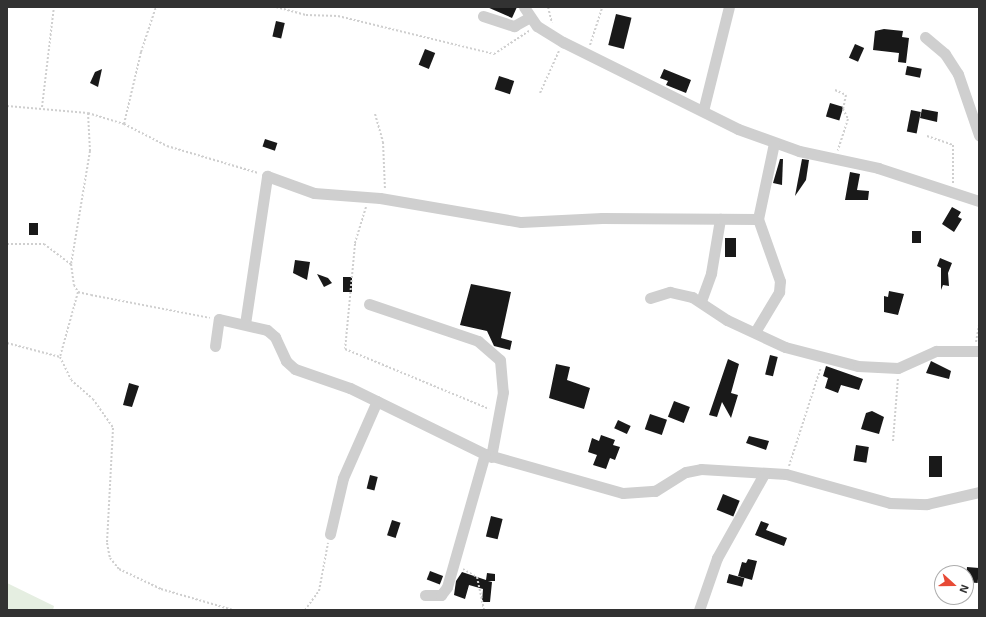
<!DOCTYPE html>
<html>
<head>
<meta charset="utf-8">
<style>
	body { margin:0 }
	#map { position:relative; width:986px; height:617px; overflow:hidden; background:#fff; font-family:"Exo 2",sans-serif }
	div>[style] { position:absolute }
	.green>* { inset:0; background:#e5eee1 }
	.building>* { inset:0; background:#191919; transform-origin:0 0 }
	.path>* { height:2px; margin-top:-1px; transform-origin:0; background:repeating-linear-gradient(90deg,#cfcfcf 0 2px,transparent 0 4px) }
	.street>* { height:11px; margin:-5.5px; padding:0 5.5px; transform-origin:5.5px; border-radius:5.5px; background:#cfcfcf }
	span { translate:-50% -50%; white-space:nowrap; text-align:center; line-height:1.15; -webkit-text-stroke:4px #fff; paint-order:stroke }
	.frame { position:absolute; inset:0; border:8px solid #323232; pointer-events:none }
	.north { position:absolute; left:934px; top:565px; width:40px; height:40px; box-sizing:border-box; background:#fff; border:1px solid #adadad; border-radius:50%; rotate:111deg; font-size:11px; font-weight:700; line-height:16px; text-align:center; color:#323232 }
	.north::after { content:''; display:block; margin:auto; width:14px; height:18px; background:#e74a36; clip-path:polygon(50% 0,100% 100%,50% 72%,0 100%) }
</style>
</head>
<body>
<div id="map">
	<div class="green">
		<i style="clip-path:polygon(7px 583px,54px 606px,53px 610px,7px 610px)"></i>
	</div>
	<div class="building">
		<i style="clip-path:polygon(487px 7px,517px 7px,512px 18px)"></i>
		<i style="left:616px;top:14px;width:16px;height:32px;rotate:14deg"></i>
		<i style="left:276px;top:21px;width:9px;height:16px;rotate:13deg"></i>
		<i style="clip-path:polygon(884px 29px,903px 31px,902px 37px,909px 38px,906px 63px,898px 62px,899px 53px,873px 50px,875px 31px)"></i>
		<i style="left:855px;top:44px;width:10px;height:15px;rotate:24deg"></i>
		<i style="left:425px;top:49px;width:11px;height:17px;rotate:22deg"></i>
		<i style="left:907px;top:66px;width:15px;height:9px;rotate:11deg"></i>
		<i style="clip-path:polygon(102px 69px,98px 87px,90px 83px,95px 72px)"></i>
		<i style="clip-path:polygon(664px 69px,691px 80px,686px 93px,666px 85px,668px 81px,660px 78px)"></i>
		<i style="left:499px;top:76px;width:16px;height:14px;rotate:18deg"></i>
		<i style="left:830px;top:103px;width:14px;height:14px;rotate:17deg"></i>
		<i style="clip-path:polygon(922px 109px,938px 112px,937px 122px,920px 118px)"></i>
		<i style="left:911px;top:110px;width:10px;height:22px;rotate:11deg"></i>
		<i style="left:265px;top:139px;width:13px;height:8px;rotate:18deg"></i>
		<i style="clip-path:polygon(780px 159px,783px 159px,782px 185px,773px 183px)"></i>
		<i style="clip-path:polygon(802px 159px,809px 160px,806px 180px,795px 196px)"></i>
		<i style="clip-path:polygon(850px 172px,860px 174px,857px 190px,869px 191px,868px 200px,845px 200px)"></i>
		<i style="clip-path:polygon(952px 207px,961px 212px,958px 217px,962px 219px,954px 232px,942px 224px)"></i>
		<i style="left:29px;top:223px;width:9px;height:12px"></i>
		<i style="left:912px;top:231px;width:9px;height:12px"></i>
		<i style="left:736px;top:238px;width:19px;height:11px;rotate:90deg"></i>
		<i style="clip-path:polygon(940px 258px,952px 263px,948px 273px,949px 286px,943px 285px,941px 290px,941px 268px,937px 266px)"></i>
		<i style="clip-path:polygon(295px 260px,310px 262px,307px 280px,293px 273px)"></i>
		<i style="clip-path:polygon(317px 274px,328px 278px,332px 283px,324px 287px)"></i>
		<i style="left:343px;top:277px;width:9px;height:15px"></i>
		<i style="clip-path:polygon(471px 284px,511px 292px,501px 338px,512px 341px,510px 350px,494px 346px,487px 331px,460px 325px)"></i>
		<i style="clip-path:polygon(889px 291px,904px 294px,898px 315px,884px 312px,884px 296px,888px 297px)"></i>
		<i style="left:770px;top:355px;width:8px;height:20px;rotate:14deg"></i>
		<i style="clip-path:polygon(728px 359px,739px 364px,731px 393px,738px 395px,731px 418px,722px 402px,717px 417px,709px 415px)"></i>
		<i style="clip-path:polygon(931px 361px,951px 371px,949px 379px,926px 373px)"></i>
		<i style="clip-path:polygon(556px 364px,570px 367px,567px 380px,590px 388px,584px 409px,549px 398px)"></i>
		<i style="clip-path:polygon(826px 366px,863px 379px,859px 390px,841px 385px,838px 393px,825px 388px,828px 378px,823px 376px)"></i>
		<i style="clip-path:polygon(129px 383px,139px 386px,132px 407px,123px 405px)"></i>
		<i style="left:674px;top:401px;width:17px;height:17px;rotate:21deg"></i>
		<i style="clip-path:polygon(872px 411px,884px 417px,879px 434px,861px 429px,866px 413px)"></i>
		<i style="left:650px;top:414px;width:18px;height:16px;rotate:19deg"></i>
		<i style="left:618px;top:420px;width:14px;height:9px;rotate:25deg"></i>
		<i style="clip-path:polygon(601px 435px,615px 440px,613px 445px,620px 447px,615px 460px,610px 458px,606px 469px,593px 465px,597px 455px,588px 452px,592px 438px,599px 441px)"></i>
		<i style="clip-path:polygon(749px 436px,769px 441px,766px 450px,746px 443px)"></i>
		<i style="left:856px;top:445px;width:13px;height:16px;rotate:9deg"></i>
		<i style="left:929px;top:456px;width:13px;height:21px"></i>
		<i style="left:370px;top:475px;width:8px;height:14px;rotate:14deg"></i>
		<i style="left:723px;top:494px;width:18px;height:17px;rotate:22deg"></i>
		<i style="left:491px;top:516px;width:12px;height:21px;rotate:14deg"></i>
		<i style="left:392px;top:520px;width:9px;height:16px;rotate:18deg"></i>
		<i style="clip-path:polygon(761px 521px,769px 524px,766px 530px,787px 538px,784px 546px,755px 535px)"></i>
		<i style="clip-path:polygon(748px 559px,757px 561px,752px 580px,738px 576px,742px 562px,746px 563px)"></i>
		<i style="left:967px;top:567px;width:12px;height:15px;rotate:5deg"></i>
		<i style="left:430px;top:571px;width:14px;height:9px;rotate:21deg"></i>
		<i style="clip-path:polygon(462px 572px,486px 580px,487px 573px,495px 574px,495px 581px,488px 581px,492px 582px,490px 602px,482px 602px,483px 589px,469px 585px,465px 599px,454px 595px,456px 581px)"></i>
		<i style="left:729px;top:574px;width:16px;height:9px;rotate:15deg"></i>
	</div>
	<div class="path">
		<i style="left:276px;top:7px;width:31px;rotate:15deg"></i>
		<i style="left:306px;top:15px;width:32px;rotate:2deg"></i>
		<i style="left:338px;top:16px;width:161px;rotate:13.7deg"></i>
		<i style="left:494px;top:54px;width:42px;rotate:-33.3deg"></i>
		<i style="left:548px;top:7px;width:16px;rotate:76deg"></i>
		<i style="left:590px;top:45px;width:40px;rotate:-72deg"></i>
		<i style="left:835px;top:90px;width:12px;rotate:24deg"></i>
		<i style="left:846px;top:95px;width:14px;rotate:102deg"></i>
		<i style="left:843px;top:109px;width:11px;rotate:63deg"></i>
		<i style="left:848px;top:119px;width:33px;rotate:108deg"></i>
		<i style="left:540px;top:93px;width:46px;rotate:-65.7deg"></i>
		<i style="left:7px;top:106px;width:81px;rotate:4.9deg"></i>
		<i style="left:88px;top:113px;width:38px;rotate:17deg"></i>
		<i style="left:124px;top:124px;width:48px;rotate:27.1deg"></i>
		<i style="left:167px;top:146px;width:95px;rotate:16.5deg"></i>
		<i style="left:42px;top:107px;width:101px;rotate:-83.2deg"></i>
		<i style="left:88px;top:113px;width:38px;rotate:87deg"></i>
		<i style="left:90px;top:151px;width:115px;rotate:99.5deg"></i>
		<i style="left:71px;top:264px;width:21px;rotate:82deg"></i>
		<i style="left:74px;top:285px;width:8px;rotate:60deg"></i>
		<i style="left:78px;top:292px;width:13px;rotate:13deg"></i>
		<i style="left:91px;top:295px;width:121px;rotate:10.9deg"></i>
		<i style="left:375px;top:114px;width:29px;rotate:74deg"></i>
		<i style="left:383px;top:142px;width:48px;rotate:87.6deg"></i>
		<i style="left:124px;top:124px;width:74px;rotate:-76.7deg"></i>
		<i style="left:141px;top:52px;width:47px;rotate:-71.6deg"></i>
		<i style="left:927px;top:136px;width:28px;rotate:19deg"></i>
		<i style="left:953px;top:145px;width:38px;rotate:90deg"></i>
		<i style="left:366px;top:207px;width:39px;rotate:107deg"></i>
		<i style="left:355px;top:244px;width:105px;rotate:95.4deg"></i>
		<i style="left:345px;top:349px;width:156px;rotate:22.6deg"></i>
		<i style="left:7px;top:244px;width:37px"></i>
		<i style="left:44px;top:244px;width:34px;rotate:37deg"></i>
		<i style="left:78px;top:292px;width:67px;rotate:105.5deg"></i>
		<i style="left:60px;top:357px;width:25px;rotate:64deg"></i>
		<i style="left:71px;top:380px;width:29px;rotate:41deg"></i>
		<i style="left:93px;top:399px;width:35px;rotate:55deg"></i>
		<i style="left:113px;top:428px;width:115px;rotate:93deg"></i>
		<i style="left:107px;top:543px;width:15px;rotate:79deg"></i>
		<i style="left:110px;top:558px;width:14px;rotate:51deg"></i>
		<i style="left:119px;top:569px;width:47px;rotate:25.5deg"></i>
		<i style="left:161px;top:589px;width:75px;rotate:16.3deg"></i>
		<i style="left:976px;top:342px;width:17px;rotate:-80deg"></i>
		<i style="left:7px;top:343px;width:55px;rotate:14.8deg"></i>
		<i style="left:893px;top:441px;width:64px;rotate:-85.5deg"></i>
		<i style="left:789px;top:466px;width:104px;rotate:-72.1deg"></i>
		<i style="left:463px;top:569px;width:16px;rotate:30deg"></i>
		<i style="left:477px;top:577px;width:34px;rotate:78deg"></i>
		<i style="left:305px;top:610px;width:24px;rotate:-54deg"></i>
		<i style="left:319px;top:591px;width:49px;rotate:-79.4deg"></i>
	</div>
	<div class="street">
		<i style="left:524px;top:7px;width:23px;rotate:56deg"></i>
		<i style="left:537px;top:26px;width:31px;rotate:32deg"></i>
		<i style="left:563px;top:42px;width:195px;rotate:26.4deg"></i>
		<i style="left:738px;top:129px;width:65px;rotate:19.8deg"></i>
		<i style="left:799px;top:151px;width:81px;rotate:12.1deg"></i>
		<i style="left:878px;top:168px;width:106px;rotate:18.1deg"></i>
		<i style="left:483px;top:16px;width:33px;rotate:18deg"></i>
		<i style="left:514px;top:26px;width:18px;rotate:-29deg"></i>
		<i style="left:925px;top:37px;width:26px;rotate:40deg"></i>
		<i style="left:945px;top:54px;width:24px;rotate:57deg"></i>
		<i style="left:958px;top:74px;width:65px;rotate:71deg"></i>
		<i style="left:703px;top:111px;width:107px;rotate:-76deg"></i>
		<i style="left:650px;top:298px;width:21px;rotate:-17deg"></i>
		<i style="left:670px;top:292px;width:23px;rotate:13deg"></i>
		<i style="left:692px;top:297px;width:42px;rotate:33.3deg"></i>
		<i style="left:727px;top:320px;width:64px;rotate:25deg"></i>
		<i style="left:785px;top:347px;width:75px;rotate:14.6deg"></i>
		<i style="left:858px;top:366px;width:40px;rotate:2.9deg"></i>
		<i style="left:898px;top:368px;width:42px;rotate:-24.1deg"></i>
		<i style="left:936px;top:351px;width:43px"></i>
		<i style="left:701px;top:301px;width:30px;rotate:-70deg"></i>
		<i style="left:711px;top:273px;width:55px;rotate:-80.5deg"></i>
		<i style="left:369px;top:304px;width:115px;rotate:18.7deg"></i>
		<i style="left:478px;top:341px;width:29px;rotate:41deg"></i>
		<i style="left:500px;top:360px;width:32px;rotate:85deg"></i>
		<i style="left:503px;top:392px;width:66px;rotate:100.5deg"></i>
		<i style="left:245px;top:324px;width:150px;rotate:-81.5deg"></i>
		<i style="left:267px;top:176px;width:50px;rotate:19.9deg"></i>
		<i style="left:314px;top:193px;width:66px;rotate:4.3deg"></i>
		<i style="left:380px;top:198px;width:143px;rotate:9.7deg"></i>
		<i style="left:521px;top:222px;width:81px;rotate:-2.8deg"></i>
		<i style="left:602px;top:218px;width:156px;rotate:0.4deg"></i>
		<i style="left:755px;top:332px;width:47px;rotate:-59deg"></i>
		<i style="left:779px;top:292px;width:11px;rotate:-85deg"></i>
		<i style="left:780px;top:281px;width:66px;rotate:-109.5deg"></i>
		<i style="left:758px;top:219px;width:78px;rotate:-78.1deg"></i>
		<i style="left:215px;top:346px;width:27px;rotate:-82deg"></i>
		<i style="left:219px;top:319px;width:49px;rotate:12.9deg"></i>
		<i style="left:267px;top:330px;width:11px;rotate:41deg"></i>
		<i style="left:275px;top:337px;width:26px;rotate:65deg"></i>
		<i style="left:286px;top:361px;width:12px;rotate:42deg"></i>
		<i style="left:295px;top:369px;width:58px;rotate:19.1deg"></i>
		<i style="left:350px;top:388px;width:150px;rotate:26.1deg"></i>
		<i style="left:485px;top:454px;width:143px;rotate:15.8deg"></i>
		<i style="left:623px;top:493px;width:32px;rotate:-4deg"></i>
		<i style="left:655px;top:491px;width:36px;rotate:-32deg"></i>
		<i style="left:686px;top:472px;width:15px;rotate:-11deg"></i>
		<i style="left:701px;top:469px;width:85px;rotate:3.4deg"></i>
		<i style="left:786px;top:474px;width:108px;rotate:15.6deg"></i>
		<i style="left:890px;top:503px;width:37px;rotate:2deg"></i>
		<i style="left:927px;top:504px;width:53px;rotate:-13deg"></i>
		<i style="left:330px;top:534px;width:57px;rotate:-76.9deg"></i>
		<i style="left:343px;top:478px;width:84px;rotate:-66.2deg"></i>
		<i style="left:425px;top:595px;width:16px"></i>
		<i style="left:441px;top:595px;width:10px;rotate:-53deg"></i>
		<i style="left:447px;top:587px;width:138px;rotate:-74.1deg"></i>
		<i style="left:699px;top:610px;width:55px;rotate:-70.9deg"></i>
		<i style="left:717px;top:558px;width:96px;rotate:-60.8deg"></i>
	</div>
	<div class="frame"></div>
	<div class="north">N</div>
</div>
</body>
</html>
